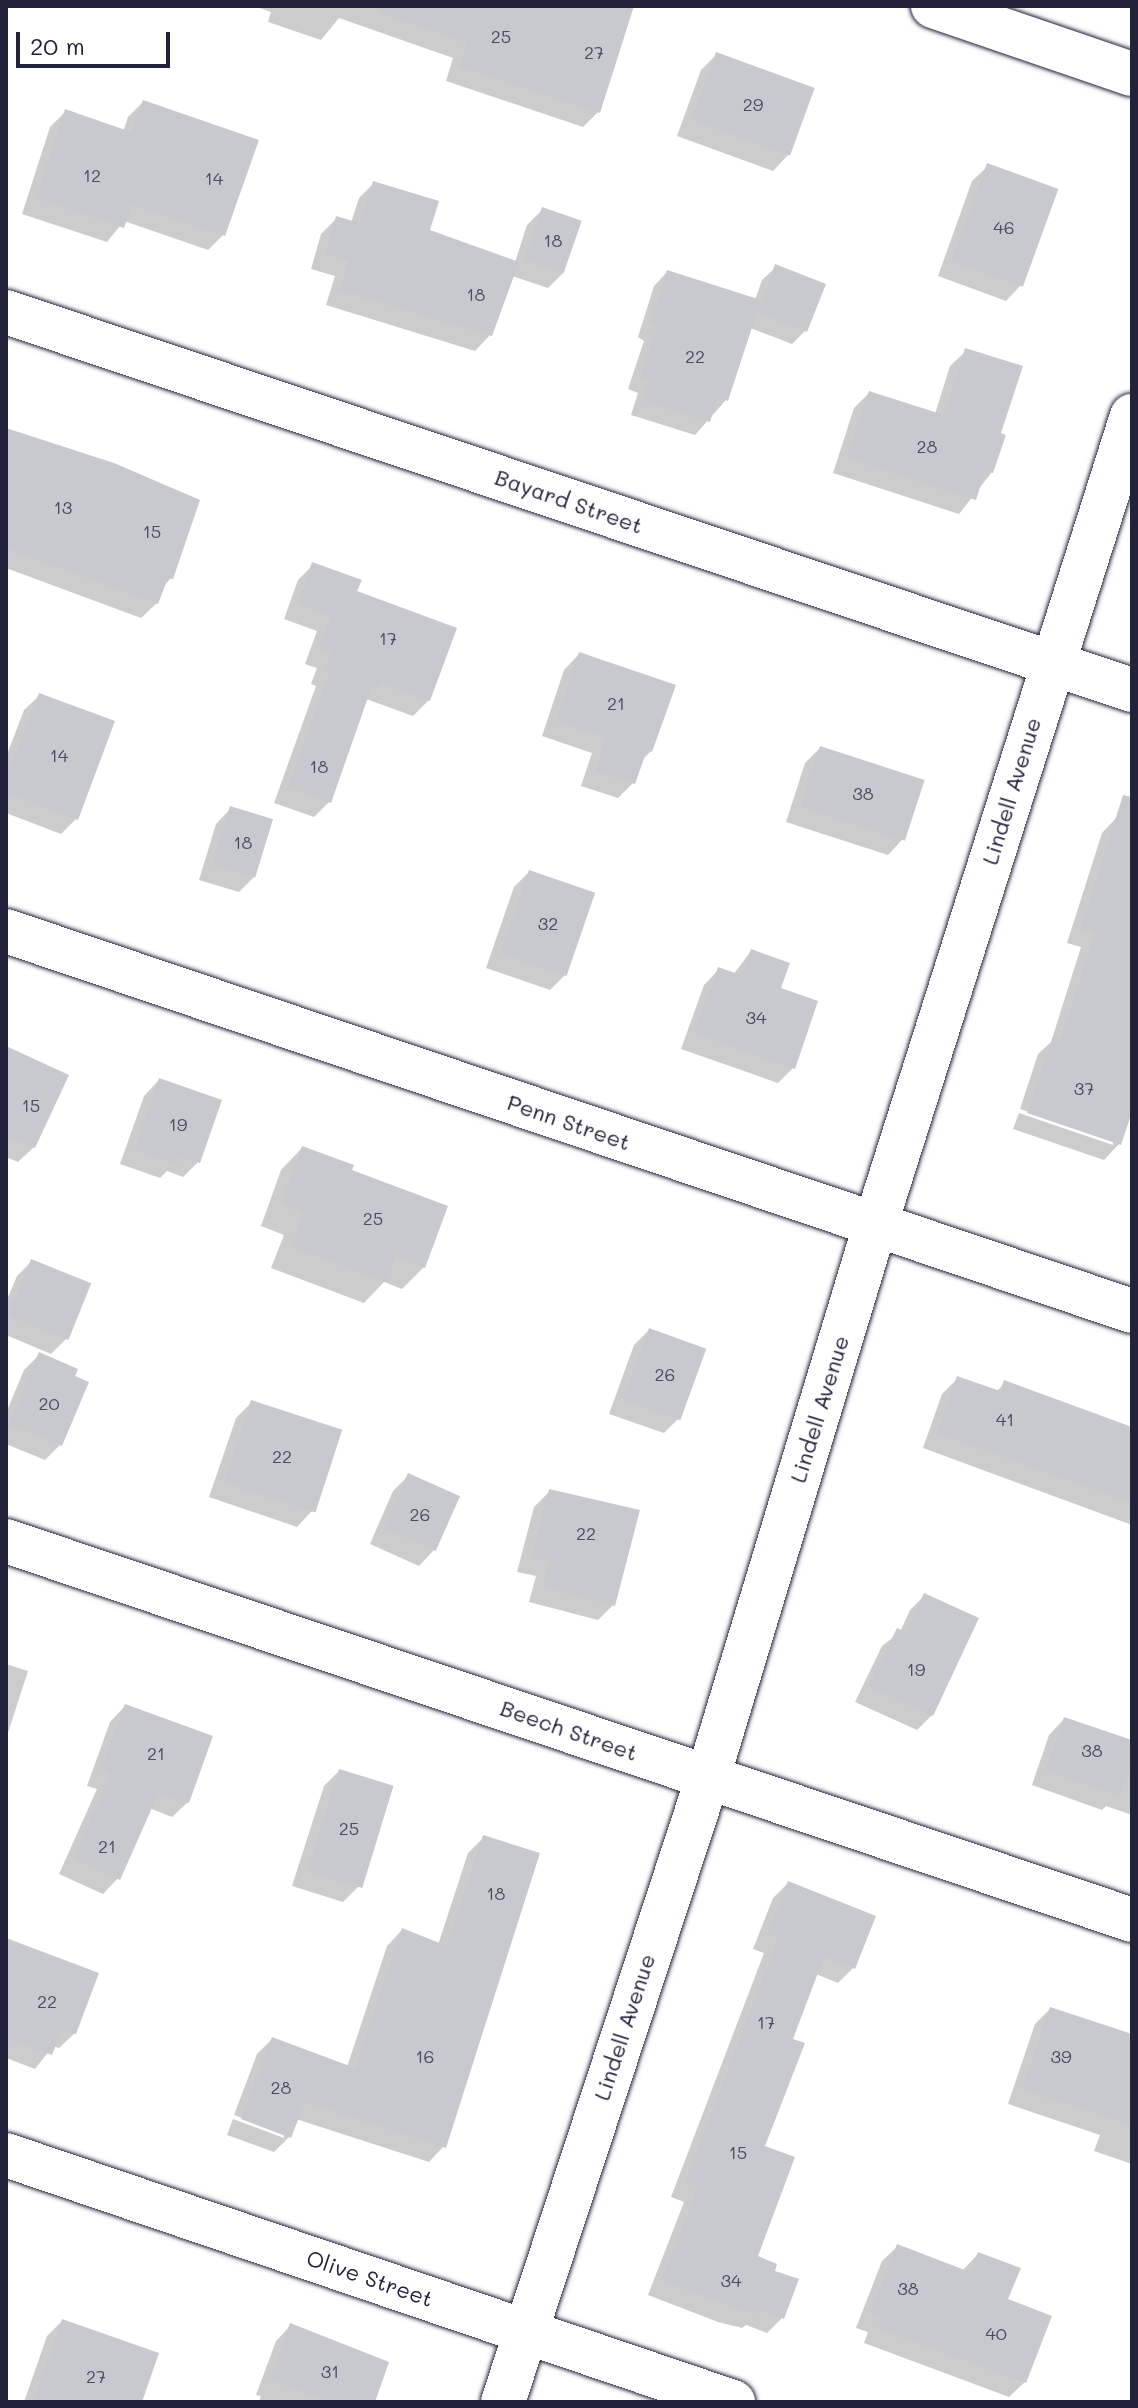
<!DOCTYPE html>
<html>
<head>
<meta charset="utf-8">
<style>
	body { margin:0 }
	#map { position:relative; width:1138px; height:2408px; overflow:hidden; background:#fff; font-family:Mali,sans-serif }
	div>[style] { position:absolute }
	.shadow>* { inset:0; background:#0003 }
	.building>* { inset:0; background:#c8c8cf; transform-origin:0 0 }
	.roads { filter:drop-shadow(0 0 2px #22223b) drop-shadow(0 0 2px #22223b) }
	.street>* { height:44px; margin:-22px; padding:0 22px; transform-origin:22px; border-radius:22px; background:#fff }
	span { translate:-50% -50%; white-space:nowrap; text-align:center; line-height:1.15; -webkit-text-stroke:6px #fff; paint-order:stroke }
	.number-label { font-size:18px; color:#4c4c60 }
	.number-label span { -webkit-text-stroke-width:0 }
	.street-label { font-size:22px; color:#22223b }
	.frame { position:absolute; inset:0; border:8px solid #22223b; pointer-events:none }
	.scale { position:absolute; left:16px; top:32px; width:154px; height:36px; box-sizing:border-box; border:4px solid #22223b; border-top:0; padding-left:10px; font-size:24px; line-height:28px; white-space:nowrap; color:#22223b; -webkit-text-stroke:6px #fff; paint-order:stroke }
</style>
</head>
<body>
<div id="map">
	<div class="shadow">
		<i style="clip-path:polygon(254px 6px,629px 6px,598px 112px,583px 127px,446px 81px,453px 58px,339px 18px,321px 40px,268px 22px,271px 12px)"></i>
		<i style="clip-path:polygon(716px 55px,788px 155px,773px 171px,677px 136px,701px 70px)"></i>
		<i style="clip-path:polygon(143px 102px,223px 235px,208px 250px,124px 221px,107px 242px,22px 214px,50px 127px,65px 112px,123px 132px,128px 117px)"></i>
		<i style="clip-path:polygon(988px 166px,1055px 190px,1021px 285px,1006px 301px,938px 276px,972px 181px)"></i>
		<i style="clip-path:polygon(374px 183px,428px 232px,515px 262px,527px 225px,542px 210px,563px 273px,548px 288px,512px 276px,490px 335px,475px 351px,326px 305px,335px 276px,311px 269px,321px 234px,337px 218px,351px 223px,359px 198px)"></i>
		<i style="clip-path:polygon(776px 267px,805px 331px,792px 344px,750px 328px,726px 400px,695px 435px,631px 415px,638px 393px,628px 389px,644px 341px,638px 337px,654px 286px,667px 272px,755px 300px,762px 280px)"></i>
		<i style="clip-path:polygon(966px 351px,998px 434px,992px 472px,959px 514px,833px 473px,854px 408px,869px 393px,935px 414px,950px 366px)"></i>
		<i style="clip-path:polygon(6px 429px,171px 578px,163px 587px,157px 603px,141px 618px,6px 568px)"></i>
		<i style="clip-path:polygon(313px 565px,354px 593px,429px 700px,413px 716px,366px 699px,329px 802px,314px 817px,274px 803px,316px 686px,311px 684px,317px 668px,305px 664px,317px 631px,284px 619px,298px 580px)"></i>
		<i style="clip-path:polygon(579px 654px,651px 751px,641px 761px,633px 783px,618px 798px,581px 786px,592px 753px,542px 736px,564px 670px)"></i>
		<i style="clip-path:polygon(40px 695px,76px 819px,61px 834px,6px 813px,6px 757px,24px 710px)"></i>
		<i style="clip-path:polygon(820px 748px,903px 839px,888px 855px,786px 822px,805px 763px)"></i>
		<i style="clip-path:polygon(231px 808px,255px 876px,239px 892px,199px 880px,216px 824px)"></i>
		<i style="clip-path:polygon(1117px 817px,1132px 822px,1132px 1106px,1119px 1144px,1104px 1160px,1013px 1129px,1019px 1113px,1113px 1145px,1113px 1141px,1020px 1109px,1038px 1054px,1051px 1042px,1081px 947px,1067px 943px,1102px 833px)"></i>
		<i style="clip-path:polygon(529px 872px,565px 975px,550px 990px,486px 968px,514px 887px)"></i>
		<i style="clip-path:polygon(751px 951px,778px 990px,793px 1068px,778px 1083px,681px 1049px,704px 985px,719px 969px,733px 975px)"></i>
		<i style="clip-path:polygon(6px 1048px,34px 1147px,18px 1162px,6px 1157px)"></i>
		<i style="clip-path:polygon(159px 1080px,198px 1162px,183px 1177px,167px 1171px,160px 1178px,120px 1164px,144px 1096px)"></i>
		<i style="clip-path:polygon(302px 1148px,350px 1172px,424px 1267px,402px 1289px,384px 1282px,364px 1303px,271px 1268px,284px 1235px,261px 1226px,281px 1170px)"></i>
		<i style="clip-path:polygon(32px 1261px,66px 1339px,51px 1354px,6px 1335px,6px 1302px,17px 1276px)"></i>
		<i style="clip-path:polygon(649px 1330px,679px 1418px,664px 1433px,609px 1414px,634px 1345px)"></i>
		<i style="clip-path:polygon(40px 1354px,60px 1445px,45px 1460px,6px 1444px,6px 1413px,24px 1370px)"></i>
		<i style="clip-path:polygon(958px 1378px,996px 1392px,1005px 1383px,1132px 1429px,1132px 1525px,923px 1448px,942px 1394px)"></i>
		<i style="clip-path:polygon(251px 1403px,339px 1432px,312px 1511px,297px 1527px,209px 1497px,236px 1418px)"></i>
		<i style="clip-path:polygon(408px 1476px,434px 1550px,419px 1566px,370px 1544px,393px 1491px)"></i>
		<i style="clip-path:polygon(550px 1491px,613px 1605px,598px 1620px,529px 1602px,536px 1576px,517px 1572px,534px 1507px)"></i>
		<i style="clip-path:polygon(925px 1595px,932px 1715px,917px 1730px,855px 1702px,882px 1646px,900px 1632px,910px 1610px)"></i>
		<i style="clip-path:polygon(6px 1664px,28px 1671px,6px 1739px)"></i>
		<i style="clip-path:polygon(125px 1706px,188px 1802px,172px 1817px,149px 1808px,118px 1878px,103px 1894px,59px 1874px,97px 1789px,87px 1786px,110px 1722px)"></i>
		<i style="clip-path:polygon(1064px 1719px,1132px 1742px,1132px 1815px,1106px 1806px,1102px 1810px,1032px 1785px,1049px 1735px)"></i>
		<i style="clip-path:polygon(339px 1771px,358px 1887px,343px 1902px,292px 1886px,324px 1786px)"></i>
		<i style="clip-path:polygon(483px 1838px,444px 2146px,429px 2162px,296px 2119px,289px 2137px,274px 2152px,227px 2135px,233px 2119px,284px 2138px,284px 2134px,234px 2115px,257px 2054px,272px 2039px,347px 2067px,387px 1946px,402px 1930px,438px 1945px,468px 1853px)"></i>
		<i style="clip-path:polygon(788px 1883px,853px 1968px,838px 1983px,816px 1974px,791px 2040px,762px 2147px,756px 2258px,772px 2272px,782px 2318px,767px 2333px,746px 2325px,742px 2328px,718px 2322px,648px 2295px,684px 2202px,671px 2197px,764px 1953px,753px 1949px,773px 1898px)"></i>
		<i style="clip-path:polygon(6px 1940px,75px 2033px,59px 2048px,53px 2046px,35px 2069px,6px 2058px)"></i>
		<i style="clip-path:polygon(1050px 2009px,1132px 2040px,1132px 2164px,1094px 2151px,1100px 2135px,1008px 2104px,1035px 2024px)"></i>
		<i style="clip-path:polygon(898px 2246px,963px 2270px,978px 2254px,1006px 2301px,1025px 2382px,1009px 2397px,864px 2343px,868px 2332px,856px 2328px,882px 2261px)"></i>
		<i style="clip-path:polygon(62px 2321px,140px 2402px,24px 2402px,47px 2336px)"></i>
		<i style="clip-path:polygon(291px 2325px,373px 2402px,259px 2402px,261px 2396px,256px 2395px,276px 2341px)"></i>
	</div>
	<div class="building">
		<i style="clip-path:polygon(381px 6px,634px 6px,600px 113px,460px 66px,467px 43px,380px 12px)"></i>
		<i style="left:716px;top:52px;width:105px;height:72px;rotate:20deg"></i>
		<i style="clip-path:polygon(143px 100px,259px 140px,225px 236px,132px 204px,124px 228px,36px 198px,65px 109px,131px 132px)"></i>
		<i style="left:987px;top:163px;width:76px;height:104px;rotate:20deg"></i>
		<i style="clip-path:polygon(373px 181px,439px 201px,430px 230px,519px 262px,492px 336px,340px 290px,349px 261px,325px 254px,336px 216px,360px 223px)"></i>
		<i style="left:542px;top:207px;width:42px;height:56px;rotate:19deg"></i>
		<i style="clip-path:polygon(775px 264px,826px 284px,807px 332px,757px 312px,728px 401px,718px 397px,710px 422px,643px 401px,650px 379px,640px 376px,657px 327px,650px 323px,667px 270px,761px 300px,758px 311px)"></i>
		<i style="clip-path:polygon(965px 348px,1023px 366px,1001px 433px,1006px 435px,993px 473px,985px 471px,976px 500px,847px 458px,869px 391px,944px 415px)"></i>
		<i style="clip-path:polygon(6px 428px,114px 463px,200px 500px,173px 579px,168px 578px,158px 604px,6px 548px)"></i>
		<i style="clip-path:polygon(312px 562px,362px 580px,357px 591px,457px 628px,430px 701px,380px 683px,378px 688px,372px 686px,331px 803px,288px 787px,330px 670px,325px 669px,331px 653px,319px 648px,331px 616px,298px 604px)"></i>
		<i style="clip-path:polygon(579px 652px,676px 685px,652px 752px,647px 750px,635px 784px,595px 771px,606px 738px,556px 721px)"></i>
		<i style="clip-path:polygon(39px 693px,115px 721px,78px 820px,6px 792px,6px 778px)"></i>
		<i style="left:820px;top:746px;width:110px;height:64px;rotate:18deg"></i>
		<i style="clip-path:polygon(1123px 795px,1132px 797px,1132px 1112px,1121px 1145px,1027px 1113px,1053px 1037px,1061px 1039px,1095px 932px,1081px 928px)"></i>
		<i style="left:230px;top:806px;width:45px;height:61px;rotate:17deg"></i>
		<i style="left:529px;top:870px;width:70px;height:88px;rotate:19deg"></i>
		<i style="clip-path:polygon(751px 949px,790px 963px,781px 988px,818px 1001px,795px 1069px,694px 1033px,718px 967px,741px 975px)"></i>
		<i style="clip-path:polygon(6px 1046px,69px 1075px,35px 1148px,6px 1135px)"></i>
		<i style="clip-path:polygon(159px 1078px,222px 1100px,200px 1163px,180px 1156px,177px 1164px,134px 1149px)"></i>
		<i style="clip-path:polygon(302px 1146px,354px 1165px,352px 1170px,448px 1206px,425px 1268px,396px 1257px,387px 1282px,291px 1247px,304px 1213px,281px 1204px)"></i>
		<i style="left:31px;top:1259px;width:65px;height:61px;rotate:22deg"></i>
		<i style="left:649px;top:1328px;width:61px;height:76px;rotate:20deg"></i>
		<i style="clip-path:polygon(39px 1352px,78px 1369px,75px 1376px,89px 1382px,62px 1446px,9px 1424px)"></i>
		<i style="clip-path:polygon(957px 1376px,1000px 1391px,1004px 1380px,1132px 1427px,1132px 1503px,937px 1433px)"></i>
		<i style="left:251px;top:1400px;width:96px;height:87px;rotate:18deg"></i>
		<i style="left:408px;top:1473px;width:57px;height:60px;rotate:24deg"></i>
		<i style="clip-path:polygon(549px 1489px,640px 1510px,615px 1606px,543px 1587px,550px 1561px,531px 1557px)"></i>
		<i style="clip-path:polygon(924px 1593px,979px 1618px,933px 1716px,869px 1686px,897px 1628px,906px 1632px)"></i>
		<i style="clip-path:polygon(125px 1704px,213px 1736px,189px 1803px,159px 1792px,120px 1880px,73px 1859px,111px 1774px,101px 1770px)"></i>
		<i style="clip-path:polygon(1064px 1717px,1132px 1740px,1132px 1759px,1119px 1796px,1046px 1770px)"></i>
		<i style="left:339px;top:1769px;width:57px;height:107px;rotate:17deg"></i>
		<i style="clip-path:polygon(483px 1835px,540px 1853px,446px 2148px,305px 2102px,291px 2138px,241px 2119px,272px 2037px,355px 2068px,402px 1928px,447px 1946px)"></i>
		<i style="clip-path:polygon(788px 1881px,876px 1916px,855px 1969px,824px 1957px,793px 2039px,805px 2043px,765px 2146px,795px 2157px,758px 2256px,777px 2264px,775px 2271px,799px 2279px,784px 2319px,761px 2310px,759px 2314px,734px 2307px,662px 2280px,698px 2187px,685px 2182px,778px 1938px,767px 1934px)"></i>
		<i style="clip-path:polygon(6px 1938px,99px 1973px,76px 2034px,62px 2029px,52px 2055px,6px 2038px)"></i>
		<i style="clip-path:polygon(1050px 2007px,1132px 2034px,1132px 2125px,1022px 2089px)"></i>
		<i style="clip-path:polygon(897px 2244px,970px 2272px,978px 2252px,1021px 2268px,1008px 2299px,1052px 2316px,1026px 2383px,878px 2328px,882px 2317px,870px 2313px)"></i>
		<i style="clip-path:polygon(62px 2319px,159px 2353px,142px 2402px,33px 2402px)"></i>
		<i style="clip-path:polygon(290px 2323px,389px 2362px,375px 2402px,333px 2402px,270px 2380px)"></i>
	</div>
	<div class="roads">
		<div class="street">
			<i style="left:933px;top:6px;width:210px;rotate:18.9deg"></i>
			<i style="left:6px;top:312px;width:1188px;rotate:18.56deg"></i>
			<i style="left:6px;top:931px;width:1188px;rotate:18.65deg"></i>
			<i style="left:6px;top:1541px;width:1188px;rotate:18.6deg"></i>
			<i style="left:6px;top:2155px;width:768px;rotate:18.77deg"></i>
			<i style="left:503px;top:2402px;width:658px;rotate:-71.84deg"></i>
			<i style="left:708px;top:1777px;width:576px;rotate:-73.14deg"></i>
			<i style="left:875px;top:1226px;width:850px;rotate:-72.4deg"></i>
		</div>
	</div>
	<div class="number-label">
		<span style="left:501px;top:36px">25</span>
		<span style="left:594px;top:52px">27</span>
		<span style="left:753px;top:104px">29</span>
		<span style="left:92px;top:175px">12</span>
		<span style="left:214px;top:178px">14</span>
		<span style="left:1004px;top:227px">46</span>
		<span style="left:553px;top:240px">18</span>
		<span style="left:476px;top:294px">18</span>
		<span style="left:695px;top:356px">22</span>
		<span style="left:927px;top:446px">28</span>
		<span style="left:63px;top:507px">13</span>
		<span style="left:152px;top:531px">15</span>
		<span style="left:388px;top:638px">17</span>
		<span style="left:616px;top:703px">21</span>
		<span style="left:59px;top:755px">14</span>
		<span style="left:319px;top:766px">18</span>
		<span style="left:863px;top:793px">38</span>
		<span style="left:243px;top:842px">18</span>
		<span style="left:548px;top:923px">32</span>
		<span style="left:756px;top:1017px">34</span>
		<span style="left:1084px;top:1088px">37</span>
		<span style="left:31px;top:1105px">15</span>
		<span style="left:178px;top:1124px">19</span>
		<span style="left:373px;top:1218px">25</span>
		<span style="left:665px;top:1374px">26</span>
		<span style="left:49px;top:1403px">20</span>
		<span style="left:1005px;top:1419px">41</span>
		<span style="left:282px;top:1456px">22</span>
		<span style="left:420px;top:1514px">26</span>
		<span style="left:586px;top:1533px">22</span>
		<span style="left:916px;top:1669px">19</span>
		<span style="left:1092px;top:1750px">38</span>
		<span style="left:156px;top:1753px">21</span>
		<span style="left:349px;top:1828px">25</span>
		<span style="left:107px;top:1846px">21</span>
		<span style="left:496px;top:1893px">18</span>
		<span style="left:47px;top:2001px">22</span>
		<span style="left:766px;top:2022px">17</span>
		<span style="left:425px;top:2056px">16</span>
		<span style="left:1061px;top:2056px">39</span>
		<span style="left:281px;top:2087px">28</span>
		<span style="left:738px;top:2152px">15</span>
		<span style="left:731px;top:2280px">34</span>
		<span style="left:908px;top:2288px">38</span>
		<span style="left:996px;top:2333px">40</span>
		<span style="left:330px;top:2371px">31</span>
		<span style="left:96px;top:2376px">27</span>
	</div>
	<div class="street-label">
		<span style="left:569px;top:501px;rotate:19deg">Bayard Street</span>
		<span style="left:1011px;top:791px;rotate:-73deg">Lindell Avenue</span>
		<span style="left:569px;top:1122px;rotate:19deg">Penn Street</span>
		<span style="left:819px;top:1409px;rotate:-73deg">Lindell Avenue</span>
		<span style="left:569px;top:1730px;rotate:19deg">Beech Street</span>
		<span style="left:624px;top:2027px;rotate:-72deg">Lindell Avenue</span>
		<span style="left:370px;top:2278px;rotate:19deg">Olive Street</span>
	</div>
	<div class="frame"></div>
	<div class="scale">20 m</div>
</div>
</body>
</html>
